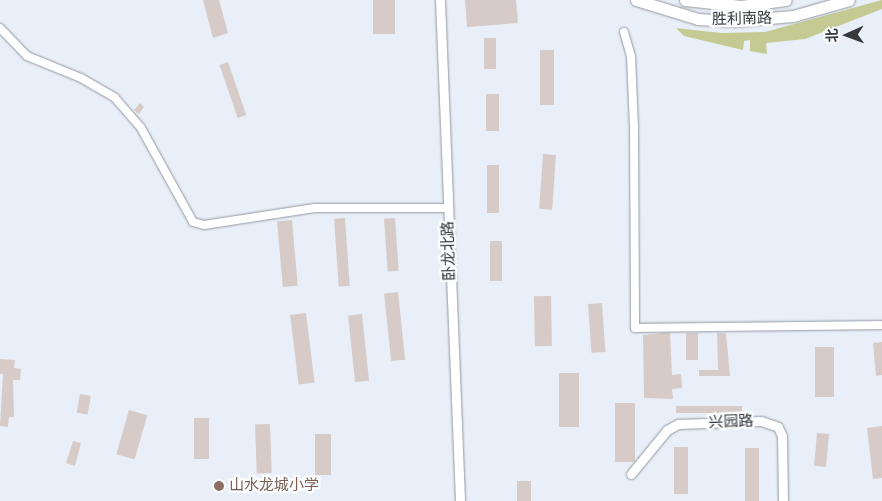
<!DOCTYPE html>
<html>
<head>
<meta charset="utf-8">
<style>
	body { margin:0 }
	#map { position:relative; width:882px; height:501px; overflow:hidden; background:#e9eff8; font-family:"DejaVu Sans","Noto Sans SC",sans-serif }
	div>[style] { position:absolute }
	.green>* { inset:0; background:#c4ca92 }
	.building>* { inset:0; background:#d6cbc6; transform-origin:0 0 }
	.roads { filter:drop-shadow(0 0 1px #9297a0) drop-shadow(0 0 1px #9297a0) }
	.minor>* { height:8px; margin:-4px; padding:0 4px; transform-origin:4px; border-radius:4px; background:#fff }
	.tertiary>* { height:9px; margin:-4.5px; padding:0 4.5px; transform-origin:4.5px; border-radius:4.5px; background:#fff }
	.primary>* { height:11px; margin:-5.5px; padding:0 5.5px; transform-origin:5.5px; border-radius:5.5px; background:#fff }
	.dots>* { width:14px; height:14px; translate:-50% -50%; box-sizing:border-box; border:2px solid #fafcfd; border-radius:50% }
	span { translate:-50% -50%; white-space:nowrap; text-align:center; line-height:1.15; -webkit-text-stroke:5px #fafcfd; paint-order:stroke }
	.street-label { font-size:15px; color:#37393d }
	.education-label { font-size:15px; color:#785e54 }
	.left { translate:0 -50%; text-align:left }
	.north { position:absolute; left:822px; top:10px; width:50px; height:50px; -webkit-text-stroke:4px #fafcfd; paint-order:stroke; rotate:268deg; font-size:14px; font-weight:700; line-height:20px; text-align:center; color:#37393d }
	.north::after { content:''; display:block; margin:auto; width:18px; height:22px; background:#37393d; clip-path:polygon(50% 0,100% 100%,50% 72%,0 100%) }
</style>
</head>
<body>
<div id="map">
	<div class="green">
		<i style="clip-path:polygon(882px 0,882px 9px,805px 39px,766px 43px,767px 54px,750px 51px,750px 40px,744px 41px,743px 50px,684px 36px,676px 28px,721px 33px,765px 32px)"></i>
	</div>
	<div class="building">
		<i style="clip-path:polygon(203px 0,219px 0,228px 33px,213px 38px)"></i>
		<i style="left:373px;top:0;width:22px;height:34px"></i>
		<i style="clip-path:polygon(465px 0,516px 0,518px 23px,467px 27px)"></i>
		<i style="left:484px;top:38px;width:12px;height:31px"></i>
		<i style="left:540px;top:50px;width:14px;height:55px"></i>
		<i style="left:228px;top:62px;width:56px;height:9px;rotate:71deg"></i>
		<i style="left:486px;top:94px;width:13px;height:37px"></i>
		<i style="clip-path:polygon(140px 103px,144px 107px,139px 114px,134px 110px)"></i>
		<i style="left:543px;top:154px;width:13px;height:55px;rotate:4deg"></i>
		<i style="left:487px;top:165px;width:12px;height:48px"></i>
		<i style="left:345px;top:218px;width:68px;height:11px;rotate:86deg"></i>
		<i style="left:395px;top:218px;width:53px;height:11px;rotate:86deg"></i>
		<i style="left:292px;top:220px;width:66px;height:15px;rotate:85deg"></i>
		<i style="left:490px;top:241px;width:12px;height:40px"></i>
		<i style="left:398px;top:292px;width:68px;height:14px;rotate:84deg"></i>
		<i style="left:551px;top:296px;width:50px;height:17px;rotate:89deg"></i>
		<i style="left:602px;top:303px;width:49px;height:14px;rotate:86deg"></i>
		<i style="left:306px;top:313px;width:70px;height:16px;rotate:83deg"></i>
		<i style="left:362px;top:314px;width:67px;height:14px;rotate:84deg"></i>
		<i style="clip-path:polygon(663px 333px,670px 333px,672px 375px,681px 374px,682px 388px,672px 389px,673px 399px,644px 398px,643px 335px)"></i>
		<i style="left:686px;top:333px;width:12px;height:27px"></i>
		<i style="clip-path:polygon(717px 333px,726px 333px,730px 376px,699px 376px,699px 370px,718px 370px)"></i>
		<i style="clip-path:polygon(882px 342px,882px 375px,876px 376px,873px 343px)"></i>
		<i style="left:815px;top:347px;width:19px;height:50px"></i>
		<i style="clip-path:polygon(0 359px,15px 360px,14px 368px,21px 369px,20px 380px,13px 380px,14px 417px,9px 417px,8px 427px,0 426px,3px 374px,0 374px)"></i>
		<i style="left:559px;top:373px;width:20px;height:54px"></i>
		<i style="left:80px;top:394px;width:11px;height:19px;rotate:10deg"></i>
		<i style="left:615px;top:403px;width:20px;height:59px"></i>
		<i style="left:742px;top:406px;width:7px;height:66px;rotate:90deg"></i>
		<i style="left:129px;top:410px;width:19px;height:46px;rotate:16deg"></i>
		<i style="left:209px;top:418px;width:41px;height:15px;rotate:90deg"></i>
		<i style="left:270px;top:424px;width:49px;height:15px;rotate:88deg"></i>
		<i style="clip-path:polygon(882px 426px,882px 478px,873px 479px,867px 428px)"></i>
		<i style="left:817px;top:433px;width:12px;height:33px;rotate:5deg"></i>
		<i style="left:315px;top:434px;width:16px;height:41px"></i>
		<i style="clip-path:polygon(73px 441px,81px 443px,75px 466px,66px 463px)"></i>
		<i style="left:674px;top:447px;width:14px;height:47px"></i>
		<i style="left:745px;top:448px;width:14px;height:53px"></i>
		<i style="left:517px;top:481px;width:14px;height:20px"></i>
	</div>
	<div class="roads">
		<div class="minor">
			<i style="left:0;top:28px;width:39px;rotate:46deg"></i>
			<i style="left:27px;top:56px;width:58px;rotate:22.2deg"></i>
			<i style="left:81px;top:78px;width:39px;rotate:30deg"></i>
			<i style="left:115px;top:98px;width:40px;rotate:49deg"></i>
			<i style="left:141px;top:128px;width:107px;rotate:61deg"></i>
			<i style="left:193px;top:222px;width:11px;rotate:15deg"></i>
			<i style="left:204px;top:225px;width:112px;rotate:-8.7deg"></i>
			<i style="left:315px;top:208px;width:133px"></i>
			<i style="left:624px;top:32px;width:25px;rotate:74deg"></i>
			<i style="left:631px;top:56px;width:72px;rotate:87.6deg"></i>
			<i style="left:634px;top:128px;width:200px;rotate:89.7deg"></i>
			<i style="left:635px;top:328px;width:247px;rotate:-0.7deg"></i>
		</div>
		<div class="tertiary">
			<i style="left:440px;top:0;width:501px;rotate:87.71deg"></i>
			<i style="left:631px;top:474px;width:57px;rotate:-50.7deg"></i>
			<i style="left:667px;top:430px;width:13px;rotate:-29deg"></i>
			<i style="left:678px;top:424px;width:83px;rotate:-2.1deg"></i>
			<i style="left:761px;top:421px;width:18px;rotate:19deg"></i>
			<i style="left:778px;top:427px;width:10px;rotate:66deg"></i>
			<i style="left:782px;top:436px;width:65px;rotate:89.1deg"></i>
		</div>
		<div class="primary">
			<i style="left:636px;top:0;width:65px;rotate:17deg"></i>
			<i style="left:698px;top:19px;width:36px;rotate:3deg"></i>
			<i style="left:734px;top:21px;width:59px;rotate:-4.8deg"></i>
			<i style="left:793px;top:16px;width:58px;rotate:-15.9deg"></i>
			<i style="left:685px;top:0;width:56px;rotate:6.1deg"></i>
			<i style="left:741px;top:6px;width:45px;rotate:-7.6deg"></i>
		</div>
	</div>
	<div class="dots">
		<i style="left:219px;top:486px;background:#8d6e63"></i>
	</div>
	<div class="street-label">
		<span style="left:742px;top:19px;rotate:-1deg">胜利南路</span>
		<span style="left:449px;top:251px;rotate:-92deg">卧龙北路</span>
		<span style="left:731px;top:422px;rotate:-2deg">兴园路</span>
	</div>
	<div class="education-label">
		<span class="left" style="left:229px;top:486px">山水龙城小学</span>
	</div>
	<div class="north">北</div>
</div>
</body>
</html>
